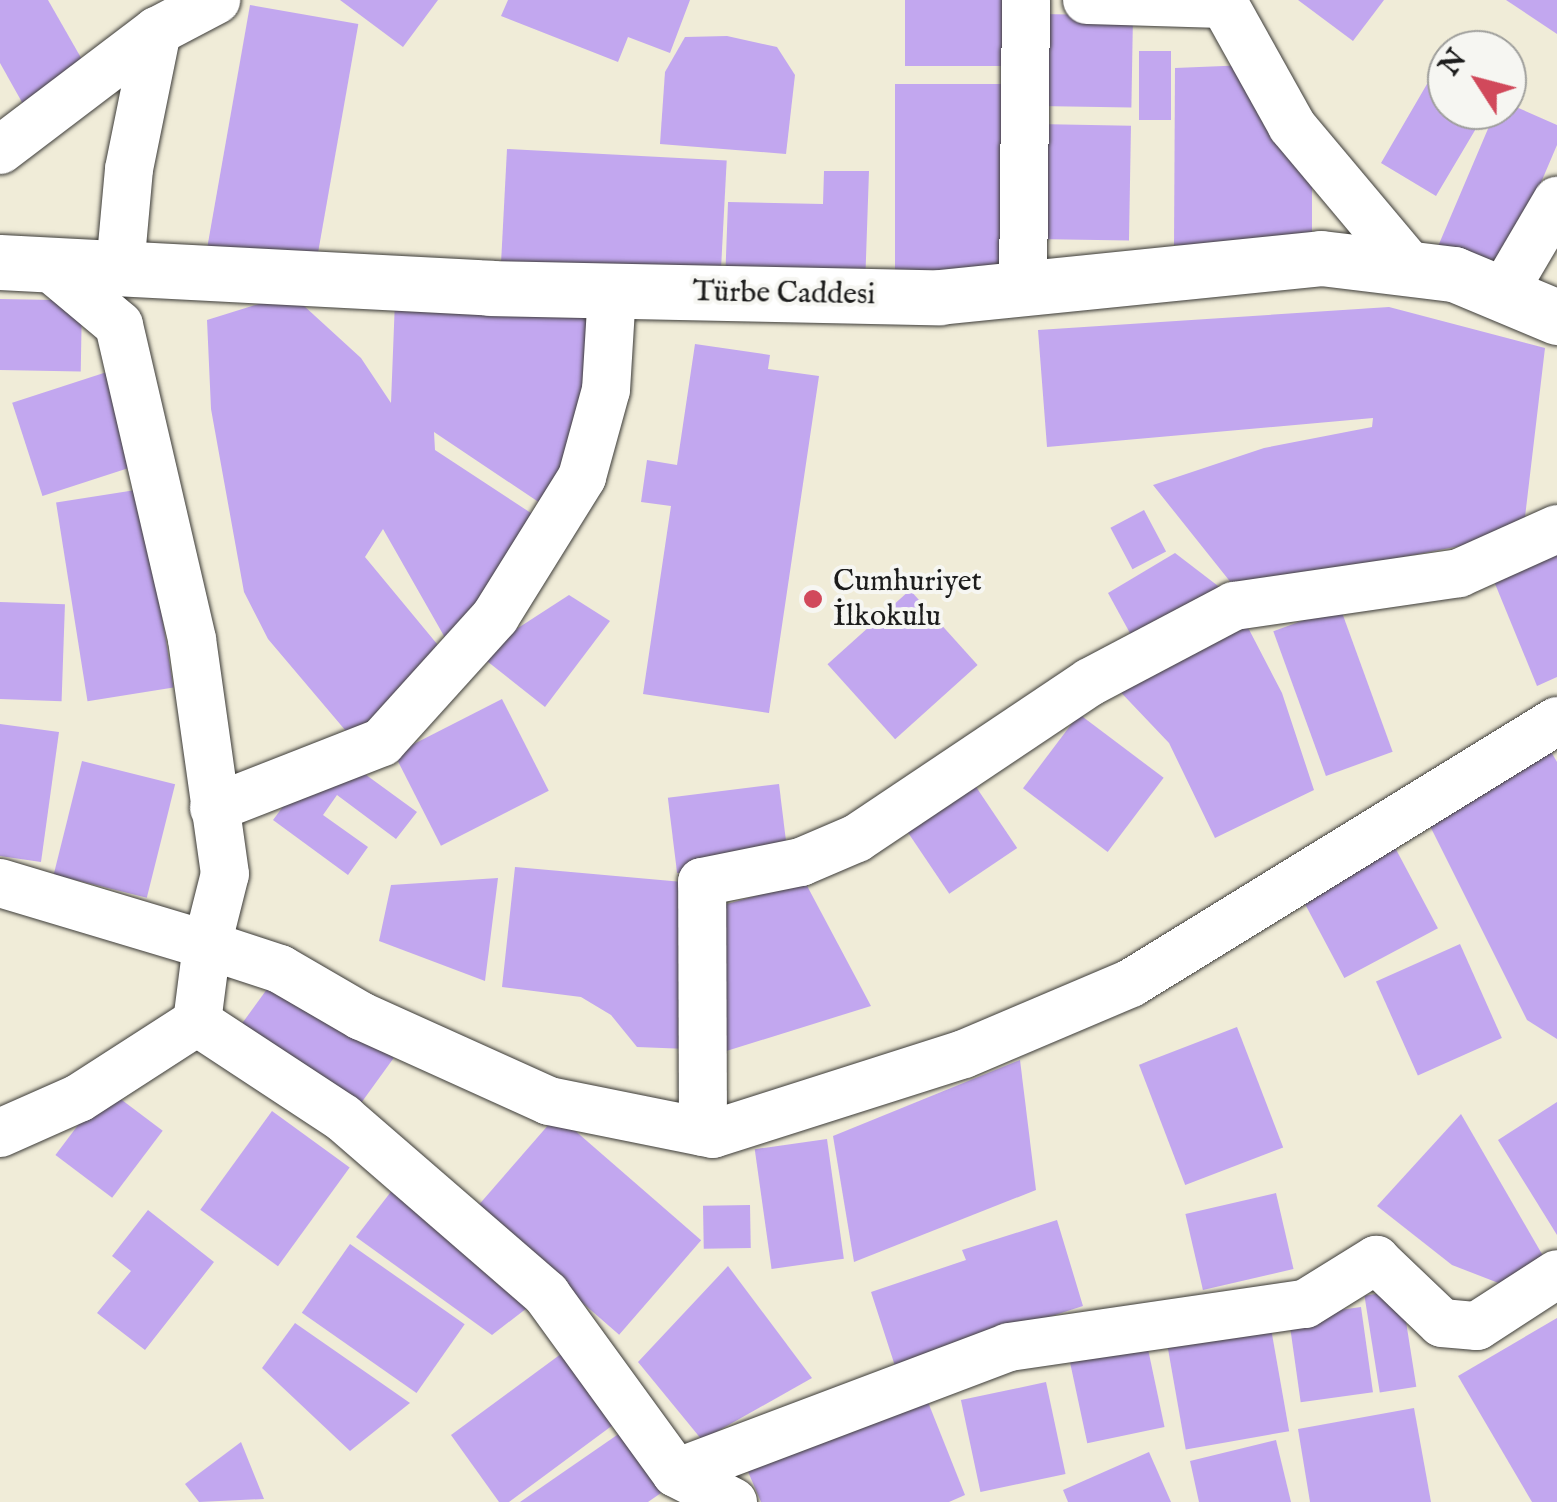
<!DOCTYPE html>
<html>
<head>
<meta charset="utf-8">
<style>
	body { margin:0 }
	#map { position:relative; width:1557px; height:1502px; overflow:hidden; background:#f0ecd8; font-family:"IM FELL English",serif }
	div>[style] { position:absolute }
	.building>* { inset:0; background:#c2a7ef; transform-origin:0 0 }
	.roads { filter:drop-shadow(0 0 2px #3c3b38) drop-shadow(0 0 2px #3c3b38) }
	.minor>* { height:48px; margin:-24px; padding:0 24px; transform-origin:24px; border-radius:24px; background:#fff }
	.tertiary>* { height:55px; margin:-27.5px; padding:0 27.5px; transform-origin:27.5px; border-radius:27.5px; background:#fff }
	.dots>* { width:28px; height:28px; translate:-50% -50%; box-sizing:border-box; border:5px solid #f6f6f2; border-radius:50% }
	span { translate:-50% -50%; white-space:nowrap; text-align:center; line-height:1.15; -webkit-text-stroke:8px #f6f6f2; paint-order:stroke }
	.street-label { font-size:30px; color:#1c1c1c }
	.poi-label { font-size:30px; color:#1c1c1c }
	.left { translate:0 -50%; text-align:left }
	.north { position:absolute; left:1427px; top:30px; width:100px; height:100px; box-sizing:border-box; background:#f6f6f2; border:2px solid #9f9f9c; border-radius:50%; rotate:306deg; font-size:28px; font-weight:700; line-height:40px; text-align:center; color:#1c1c1c }
	.north::after { content:''; display:block; margin:auto; width:35px; height:45px; background:#d1495b; clip-path:polygon(50% 0,100% 100%,50% 72%,0 100%) }
</style>
</head>
<body>
<div id="map">
	<div class="building">
		<i style="clip-path:polygon(0 0,48px 0,92px 77px,28px 113px,0 63px)"></i>
		<i style="clip-path:polygon(340px 0,438px 0,403px 47px)"></i>
		<i style="clip-path:polygon(508px 0,690px 0,670px 53px,628px 37px,618px 62px,501px 16px)"></i>
		<i style="left:905px;top:0;width:102px;height:66px"></i>
		<i style="clip-path:polygon(1298px 0,1384px 0,1353px 41px)"></i>
		<i style="clip-path:polygon(1506px 0,1557px 0,1557px 34px)"></i>
		<i style="left:250px;top:5px;width:110px;height:248px;rotate:10deg"></i>
		<i style="left:1040px;top:14px;width:93px;height:92px;rotate:1deg"></i>
		<i style="clip-path:polygon(727px 36px,777px 47px,795px 75px,786px 154px,660px 144px,665px 72px,685px 37px)"></i>
		<i style="left:1139px;top:51px;width:32px;height:69px"></i>
		<i style="clip-path:polygon(1441px 60px,1447px 63px,1447px 110px,1487px 110px,1436px 196px,1381px 163px)"></i>
		<i style="clip-path:polygon(1248px 65px,1312px 162px,1312px 246px,1174px 245px,1175px 68px)"></i>
		<i style="left:1003px;top:84px;width:199px;height:108px;rotate:90deg"></i>
		<i style="clip-path:polygon(1507px 103px,1557px 125px,1557px 145px,1500px 279px,1436px 251px,1496px 110px,1507px 110px)"></i>
		<i style="left:1037px;top:124px;width:94px;height:115px;rotate:1deg"></i>
		<i style="left:507px;top:149px;width:220px;height:128px;rotate:3deg"></i>
		<i style="clip-path:polygon(824px 171px,869px 171px,865px 287px,725px 283px,728px 202px,823px 204px)"></i>
		<i style="clip-path:polygon(291px 294px,361px 358px,391px 403px,395px 300px,595px 307px,590px 387px,546px 507px,434px 432px,435px 450px,537px 517px,452px 650px,383px 529px,365px 557px,447px 656px,351px 737px,268px 639px,244px 592px,211px 409px,207px 320px)"></i>
		<i style="left:0;top:299px;width:82px;height:71px;rotate:1deg"></i>
		<i style="clip-path:polygon(1389px 307px,1545px 348px,1523px 534px,1236px 589px,1153px 485px,1264px 448px,1372px 427px,1373px 418px,1047px 447px,1038px 330px)"></i>
		<i style="clip-path:polygon(695px 344px,770px 355px,768px 369px,819px 376px,769px 713px,643px 694px,671px 506px,641px 502px,647px 460px,677px 465px)"></i>
		<i style="left:113px;top:370px;width:98px;height:106px;rotate:72deg"></i>
		<i style="left:142px;top:489px;width:201px;height:87px;rotate:81deg"></i>
		<i style="left:1144px;top:510px;width:47px;height:38px;rotate:62deg"></i>
		<i style="clip-path:polygon(1557px 547px,1557px 677px,1537px 686px,1491px 574px)"></i>
		<i style="clip-path:polygon(1175px 553px,1222px 589px,1131px 635px,1108px 593px)"></i>
		<i style="left:910px;top:590px;width:101px;height:111px;rotate:48deg"></i>
		<i style="clip-path:polygon(569px 595px,610px 621px,545px 707px,478px 654px)"></i>
		<i style="left:0;top:602px;width:65px;height:97px;rotate:2deg"></i>
		<i style="left:1340px;top:607px;width:154px;height:71px;rotate:70deg"></i>
		<i style="clip-path:polygon(1242px 616px,1282px 693px,1314px 790px,1215px 838px,1169px 743px,1111px 682px)"></i>
		<i style="left:502px;top:699px;width:103px;height:121px;rotate:63deg"></i>
		<i style="left:1079px;top:714px;width:106px;height:93px;rotate:37deg"></i>
		<i style="clip-path:polygon(0 724px,59px 732px,41px 862px,0 856px)"></i>
		<i style="clip-path:polygon(1546px 743px,1557px 762px,1557px 1039px,1527px 1020px,1422px 810px)"></i>
		<i style="left:82px;top:761px;width:96px;height:117px;rotate:14deg"></i>
		<i style="clip-path:polygon(347px 761px,417px 812px,396px 839px,337px 795px,323px 815px,368px 847px,348px 875px,273px 820px,308px 773px)"></i>
		<i style="left:968px;top:775px;width:88px;height:82px;rotate:56deg"></i>
		<i style="left:779px;top:784px;width:76px;height:112px;rotate:83deg"></i>
		<i style="left:1391px;top:840px;width:100px;height:106px;rotate:62deg"></i>
		<i style="clip-path:polygon(515px 867px,694px 883px,688px 1049px,637px 1047px,611px 1015px,581px 997px,502px 987px)"></i>
		<i style="clip-path:polygon(498px 878px,485px 981px,379px 941px,391px 885px)"></i>
		<i style="clip-path:polygon(805px 882px,871px 1006px,720px 1053px,706px 910px)"></i>
		<i style="left:1460px;top:944px;width:103px;height:92px;rotate:66deg"></i>
		<i style="left:278px;top:974px;width:143px;height:69px;rotate:36deg"></i>
		<i style="left:1237px;top:1027px;width:129px;height:105px;rotate:69deg"></i>
		<i style="clip-path:polygon(1020px 1060px,1036px 1190px,854px 1262px,833px 1136px)"></i>
		<i style="left:106px;top:1088px;width:71px;height:84px;rotate:37deg"></i>
		<i style="clip-path:polygon(1557px 1102px,1557px 1235px,1498px 1140px)"></i>
		<i style="left:272px;top:1111px;width:96px;height:122px;rotate:36deg"></i>
		<i style="clip-path:polygon(1461px 1114px,1546px 1261px,1514px 1289px,1452px 1265px,1377px 1206px)"></i>
		<i style="left:557px;top:1115px;width:191px;height:125px;rotate:41deg"></i>
		<i style="left:827px;top:1139px;width:121px;height:73px;rotate:82deg"></i>
		<i style="clip-path:polygon(400px 1180px,536px 1301px,492px 1335px,356px 1237px)"></i>
		<i style="left:1276px;top:1193px;width:78px;height:93px;rotate:77deg"></i>
		<i style="left:750px;top:1205px;width:43px;height:47px;rotate:89deg"></i>
		<i style="clip-path:polygon(148px 1210px,214px 1262px,145px 1350px,97px 1313px,131px 1271px,112px 1256px)"></i>
		<i style="clip-path:polygon(1057px 1220px,1083px 1306px,895px 1366px,871px 1292px,966px 1260px,962px 1250px)"></i>
		<i style="left:350px;top:1244px;width:140px;height:84px;rotate:35deg"></i>
		<i style="clip-path:polygon(728px 1266px,812px 1378px,702px 1440px,638px 1362px)"></i>
		<i style="left:1401px;top:1290px;width:98px;height:37px;rotate:81deg"></i>
		<i style="left:1361px;top:1307px;width:86px;height:73px;rotate:82deg"></i>
		<i style="left:1269px;top:1317px;width:116px;height:105px;rotate:80deg"></i>
		<i style="clip-path:polygon(1557px 1318px,1557px 1502px,1532px 1502px,1458px 1376px)"></i>
		<i style="clip-path:polygon(295px 1323px,410px 1403px,350px 1451px,262px 1368px)"></i>
		<i style="left:1145px;top:1335px;width:94px;height:79px;rotate:78deg"></i>
		<i style="clip-path:polygon(565px 1351px,617px 1422px,509px 1502px,499px 1502px,451px 1435px)"></i>
		<i style="left:1046px;top:1382px;width:94px;height:87px;rotate:78deg"></i>
		<i style="clip-path:polygon(922px 1387px,965px 1495px,949px 1502px,761px 1502px,743px 1460px)"></i>
		<i style="clip-path:polygon(1414px 1408px,1431px 1502px,1310px 1502px,1298px 1429px)"></i>
		<i style="clip-path:polygon(620px 1433px,661px 1493px,648px 1502px,520px 1502px)"></i>
		<i style="clip-path:polygon(1276px 1440px,1291px 1502px,1199px 1502px,1190px 1461px)"></i>
		<i style="clip-path:polygon(241px 1442px,264px 1499px,199px 1502px,185px 1484px)"></i>
		<i style="clip-path:polygon(1149px 1452px,1171px 1502px,1068px 1502px,1063px 1490px)"></i>
	</div>
	<div class="roads">
		<div class="minor">
			<i style="left:1087px;top:0;width:136px;rotate:1.7deg"></i>
			<i style="left:1222px;top:0;width:144px;rotate:60.9deg"></i>
			<i style="left:1292px;top:126px;width:187px;rotate:50deg"></i>
			<i style="left:0;top:150px;width:197px;rotate:-37.2deg"></i>
			<i style="left:120px;top:268px;width:99px;rotate:-84.8deg"></i>
			<i style="left:129px;top:169px;width:141px;rotate:-78.5deg"></i>
			<i style="left:157px;top:31px;width:67px;rotate:-27.7deg"></i>
			<i style="left:1023px;top:289px;width:289px;rotate:-89.4deg"></i>
			<i style="left:1503px;top:293px;width:107px;rotate:-59.6deg"></i>
			<i style="left:214px;top:808px;width:180px;rotate:-21.4deg"></i>
			<i style="left:382px;top:742px;width:169px;rotate:-47.9deg"></i>
			<i style="left:495px;top:617px;width:165px;rotate:-58.1deg"></i>
			<i style="left:582px;top:477px;width:90px;rotate:-74.6deg"></i>
			<i style="left:606px;top:390px;width:99px;rotate:-86.5deg"></i>
			<i style="left:0;top:883px;width:216px;rotate:16.7deg"></i>
			<i style="left:207px;top:945px;width:73px;rotate:-75.8deg"></i>
			<i style="left:225px;top:874px;width:237px;rotate:-98deg"></i>
			<i style="left:192px;top:639px;width:322px;rotate:-103.1deg"></i>
			<i style="left:119px;top:325px;width:95px;rotate:-140.1deg"></i>
			<i style="left:197px;top:1022px;width:78px;rotate:-82.6deg"></i>
			<i style="left:207px;top:945px;width:77px;rotate:18.2deg"></i>
			<i style="left:280px;top:969px;width:94px;rotate:30.1deg"></i>
			<i style="left:361px;top:1016px;width:206px;rotate:24.3deg"></i>
			<i style="left:549px;top:1101px;width:167px;rotate:11.4deg"></i>
			<i style="left:713px;top:1134px;width:263px;rotate:-17.7deg"></i>
			<i style="left:964px;top:1054px;width:181px;rotate:-23deg"></i>
			<i style="left:1131px;top:983px;width:500px;rotate:-31.59deg"></i>
			<i style="left:197px;top:1022px;width:175px;rotate:33.3deg"></i>
			<i style="left:343px;top:1118px;width:269px;rotate:40.9deg"></i>
			<i style="left:546px;top:1294px;width:221px;rotate:54deg"></i>
			<i style="left:676px;top:1473px;width:64px;rotate:27deg"></i>
			<i style="left:703px;top:1132px;width:250px;rotate:-90.2deg"></i>
			<i style="left:702px;top:882px;width:101px;rotate:-11.4deg"></i>
			<i style="left:801px;top:862px;width:61px;rotate:-23.2deg"></i>
			<i style="left:857px;top:838px;width:280px;rotate:-33.8deg"></i>
			<i style="left:1090px;top:682px;width:163px;rotate:-27.8deg"></i>
			<i style="left:1234px;top:606px;width:227px;rotate:-8.3deg"></i>
			<i style="left:1459px;top:573px;width:107px;rotate:-24.2deg"></i>
			<i style="left:0;top:1133px;width:86px;rotate:-23.9deg"></i>
			<i style="left:79px;top:1098px;width:140px;rotate:-32.8deg"></i>
			<i style="left:676px;top:1473px;width:356px;rotate:-20.7deg"></i>
			<i style="left:1009px;top:1347px;width:299px;rotate:-8.3deg"></i>
			<i style="left:1305px;top:1304px;width:84px;rotate:-31.8deg"></i>
			<i style="left:1376px;top:1260px;width:91px;rotate:43.7deg"></i>
			<i style="left:1442px;top:1323px;width:35px;rotate:5deg"></i>
			<i style="left:1477px;top:1326px;width:95px;rotate:-33deg"></i>
		</div>
		<div class="tertiary">
			<i style="left:0;top:262px;width:492px;rotate:3deg"></i>
			<i style="left:491px;top:288px;width:448px;rotate:1.2deg"></i>
			<i style="left:939px;top:297px;width:384px;rotate:-5.8deg"></i>
			<i style="left:1321px;top:258px;width:134px;rotate:6.9deg"></i>
			<i style="left:1454px;top:274px;width:112px;rotate:22.7deg"></i>
		</div>
	</div>
	<div class="dots">
		<i style="left:813px;top:599px;background:#d1495b"></i>
	</div>
	<div class="street-label">
		<span style="left:784px;top:294px;rotate:1deg">Türbe Caddesi</span>
	</div>
	<div class="poi-label">
		<span class="left" style="left:833px;top:599px">Cumhuriyet<br>İlkokulu</span>
	</div>
	<div class="north">N</div>
</div>
</body>
</html>
